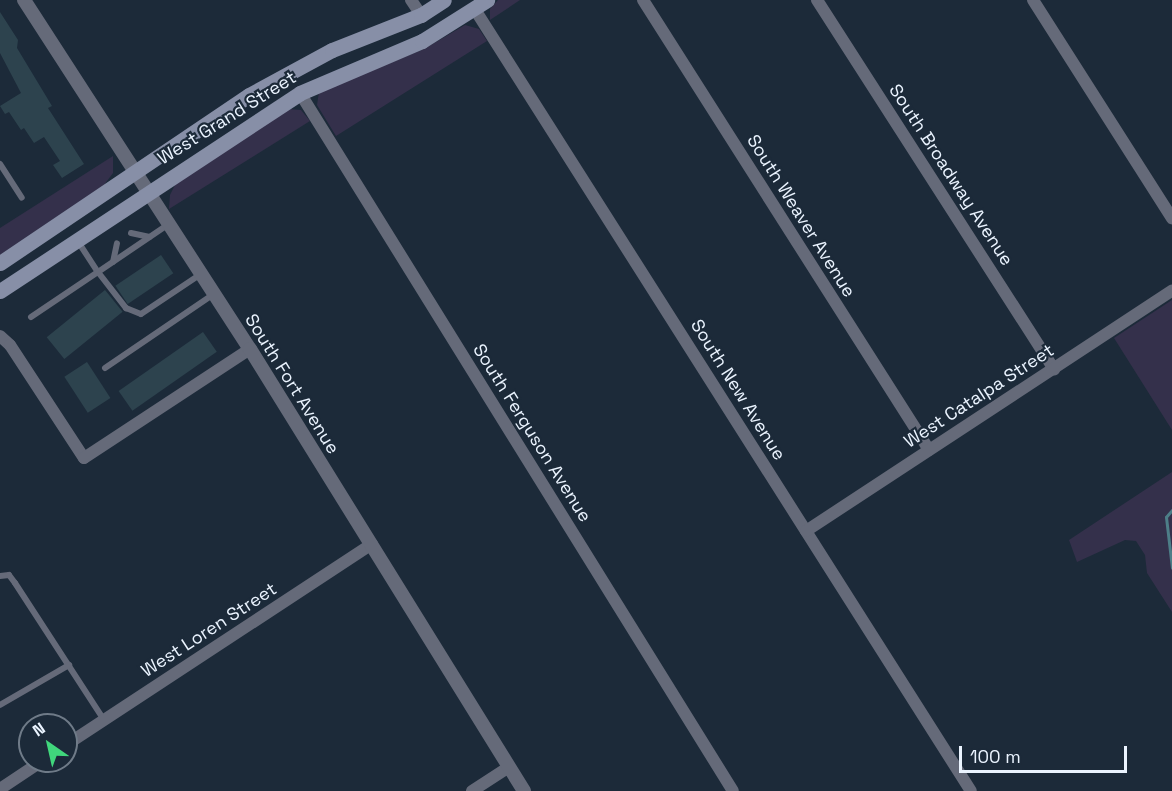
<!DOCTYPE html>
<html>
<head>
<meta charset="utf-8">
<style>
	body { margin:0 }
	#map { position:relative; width:1172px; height:791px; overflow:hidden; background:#1c2a39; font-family:"Space Grotesk",sans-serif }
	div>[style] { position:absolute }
	.green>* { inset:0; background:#34304b }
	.stream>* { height:3px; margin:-1.5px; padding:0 1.5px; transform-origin:1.5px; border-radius:1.5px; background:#4d7e88 }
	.building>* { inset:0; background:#2d434e; transform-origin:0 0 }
	.service>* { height:6px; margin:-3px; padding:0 3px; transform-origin:3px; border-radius:3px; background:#656a79 }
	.minor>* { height:12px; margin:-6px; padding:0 6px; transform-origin:6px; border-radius:6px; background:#656a79 }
	.tertiary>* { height:14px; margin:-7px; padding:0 7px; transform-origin:7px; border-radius:7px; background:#656a79 }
	.secondary>* { height:15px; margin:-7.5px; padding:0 7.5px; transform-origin:7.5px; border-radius:7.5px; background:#878fa7 }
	span { translate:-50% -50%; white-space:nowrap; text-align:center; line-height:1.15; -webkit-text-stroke:4.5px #1c2a39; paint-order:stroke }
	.street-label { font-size:18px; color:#ebf4ff }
	.north { position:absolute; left:18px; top:713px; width:60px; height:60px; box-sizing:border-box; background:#1c2a39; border:2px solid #6f7b88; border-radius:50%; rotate:326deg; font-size:16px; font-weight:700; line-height:24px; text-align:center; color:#ebf4ff }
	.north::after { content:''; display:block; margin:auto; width:21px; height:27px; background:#40d77c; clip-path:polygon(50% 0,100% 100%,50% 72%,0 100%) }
	.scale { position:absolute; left:959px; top:746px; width:168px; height:27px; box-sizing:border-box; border:3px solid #ebf4ff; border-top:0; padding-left:8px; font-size:18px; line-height:21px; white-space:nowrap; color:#ebf4ff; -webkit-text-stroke:4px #1c2a39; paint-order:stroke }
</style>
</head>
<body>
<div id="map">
	<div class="green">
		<i style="clip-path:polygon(498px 0,520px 0,490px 20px,490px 9px)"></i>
		<i style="clip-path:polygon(465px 25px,479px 29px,487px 41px,336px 136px,317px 105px,319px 92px,424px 49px)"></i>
		<i style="clip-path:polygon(288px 109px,301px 110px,310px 121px,169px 209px,170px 195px,176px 183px)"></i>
		<i style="clip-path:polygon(113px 156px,113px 173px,104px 185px,0 255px,0 228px)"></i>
		<i style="clip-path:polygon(1172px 300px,1172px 430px,1114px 338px)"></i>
		<i style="clip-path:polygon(1172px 472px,1172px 612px,1147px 573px,1145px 555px,1136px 541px,1125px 540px,1077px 562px,1069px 540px)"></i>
	</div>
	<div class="stream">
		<i style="left:1172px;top:510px;width:9px;rotate:131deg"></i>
		<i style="left:1166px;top:517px;width:51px;rotate:83.3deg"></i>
	</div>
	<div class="building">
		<i style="clip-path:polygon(0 12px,18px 40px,17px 48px,52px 106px,48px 108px,84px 164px,62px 178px,53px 165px,60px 161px,44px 137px,34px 143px,24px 128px,21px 130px,9px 112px,5px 114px,0 106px,21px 93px,0 53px)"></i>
		<i style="left:161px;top:255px;width:22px;height:55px;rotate:56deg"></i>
		<i style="left:105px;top:290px;width:28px;height:75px;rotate:51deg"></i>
		<i style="left:203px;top:332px;width:24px;height:103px;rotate:55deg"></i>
		<i style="left:87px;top:362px;width:43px;height:27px;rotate:57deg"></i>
	</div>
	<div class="service">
		<i style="left:0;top:164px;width:40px;rotate:57.1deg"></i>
		<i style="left:131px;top:233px;width:19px;rotate:12deg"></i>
		<i style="left:77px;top:240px;width:38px;rotate:57deg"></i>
		<i style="left:98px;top:272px;width:86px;rotate:-34.1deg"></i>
		<i style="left:113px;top:262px;width:19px;rotate:-78deg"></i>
		<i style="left:31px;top:317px;width:81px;rotate:-33.9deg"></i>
		<i style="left:98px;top:272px;width:46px;rotate:52.1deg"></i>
		<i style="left:126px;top:308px;width:16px;rotate:22deg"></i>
		<i style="left:141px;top:314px;width:72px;rotate:-33.7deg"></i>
		<i style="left:105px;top:368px;width:132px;rotate:-34.2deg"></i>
		<i style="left:0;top:576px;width:9px;rotate:-6deg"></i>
		<i style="left:9px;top:575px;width:10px;rotate:53deg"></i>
		<i style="left:15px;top:583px;width:163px;rotate:57deg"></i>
		<i style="left:0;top:705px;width:80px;rotate:-30.1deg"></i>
	</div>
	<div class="minor">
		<i style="left:411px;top:0;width:18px;rotate:56deg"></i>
		<i style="left:643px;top:0;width:533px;rotate:57.56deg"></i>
		<i style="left:817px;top:0;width:439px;rotate:57.3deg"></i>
		<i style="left:1033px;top:0;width:259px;rotate:57.5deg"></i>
		<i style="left:474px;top:8px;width:927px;rotate:57.6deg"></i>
		<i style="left:300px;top:93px;width:821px;rotate:58.19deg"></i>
		<i style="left:0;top:336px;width:13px;rotate:42deg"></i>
		<i style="left:10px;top:345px;width:135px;rotate:56.8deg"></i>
		<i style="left:84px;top:458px;width:199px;rotate:-33.3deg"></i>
		<i style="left:806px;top:531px;width:438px;rotate:-33.3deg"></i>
		<i style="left:66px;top:745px;width:366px;rotate:-33.3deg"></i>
		<i style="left:0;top:789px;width:50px;rotate:-33.7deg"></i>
		<i style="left:472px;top:791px;width:44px;rotate:-33deg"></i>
	</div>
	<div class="tertiary">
		<i style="left:24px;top:0;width:416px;rotate:57.1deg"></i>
		<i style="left:250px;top:349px;width:520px;rotate:58.2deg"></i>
	</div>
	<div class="secondary">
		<i style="left:0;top:263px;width:300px;rotate:-34deg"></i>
		<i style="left:249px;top:95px;width:94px;rotate:-28.5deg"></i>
		<i style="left:332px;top:50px;width:96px;rotate:-21.5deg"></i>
		<i style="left:421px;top:15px;width:27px;rotate:-33deg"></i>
		<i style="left:0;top:291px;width:359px;rotate:-33.4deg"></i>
		<i style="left:300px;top:93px;width:133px;rotate:-23.1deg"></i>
		<i style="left:422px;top:41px;width:77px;rotate:-32.2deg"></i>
	</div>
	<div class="street-label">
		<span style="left:227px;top:118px;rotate:-32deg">West Grand Street</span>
		<span style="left:951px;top:175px;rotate:57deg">South Broadway Avenue</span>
		<span style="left:801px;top:216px;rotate:58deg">South Weaver Avenue</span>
		<span style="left:292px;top:384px;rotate:58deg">South Fort Avenue</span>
		<span style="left:738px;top:390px;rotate:58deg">South New Avenue</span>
		<span style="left:979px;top:396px;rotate:-33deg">West Catalpa Street</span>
		<span style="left:532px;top:433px;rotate:58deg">South Ferguson Avenue</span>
		<span style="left:209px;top:630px;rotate:-33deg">West Loren Street</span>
	</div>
	<div class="north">N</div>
	<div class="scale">100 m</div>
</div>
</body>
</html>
